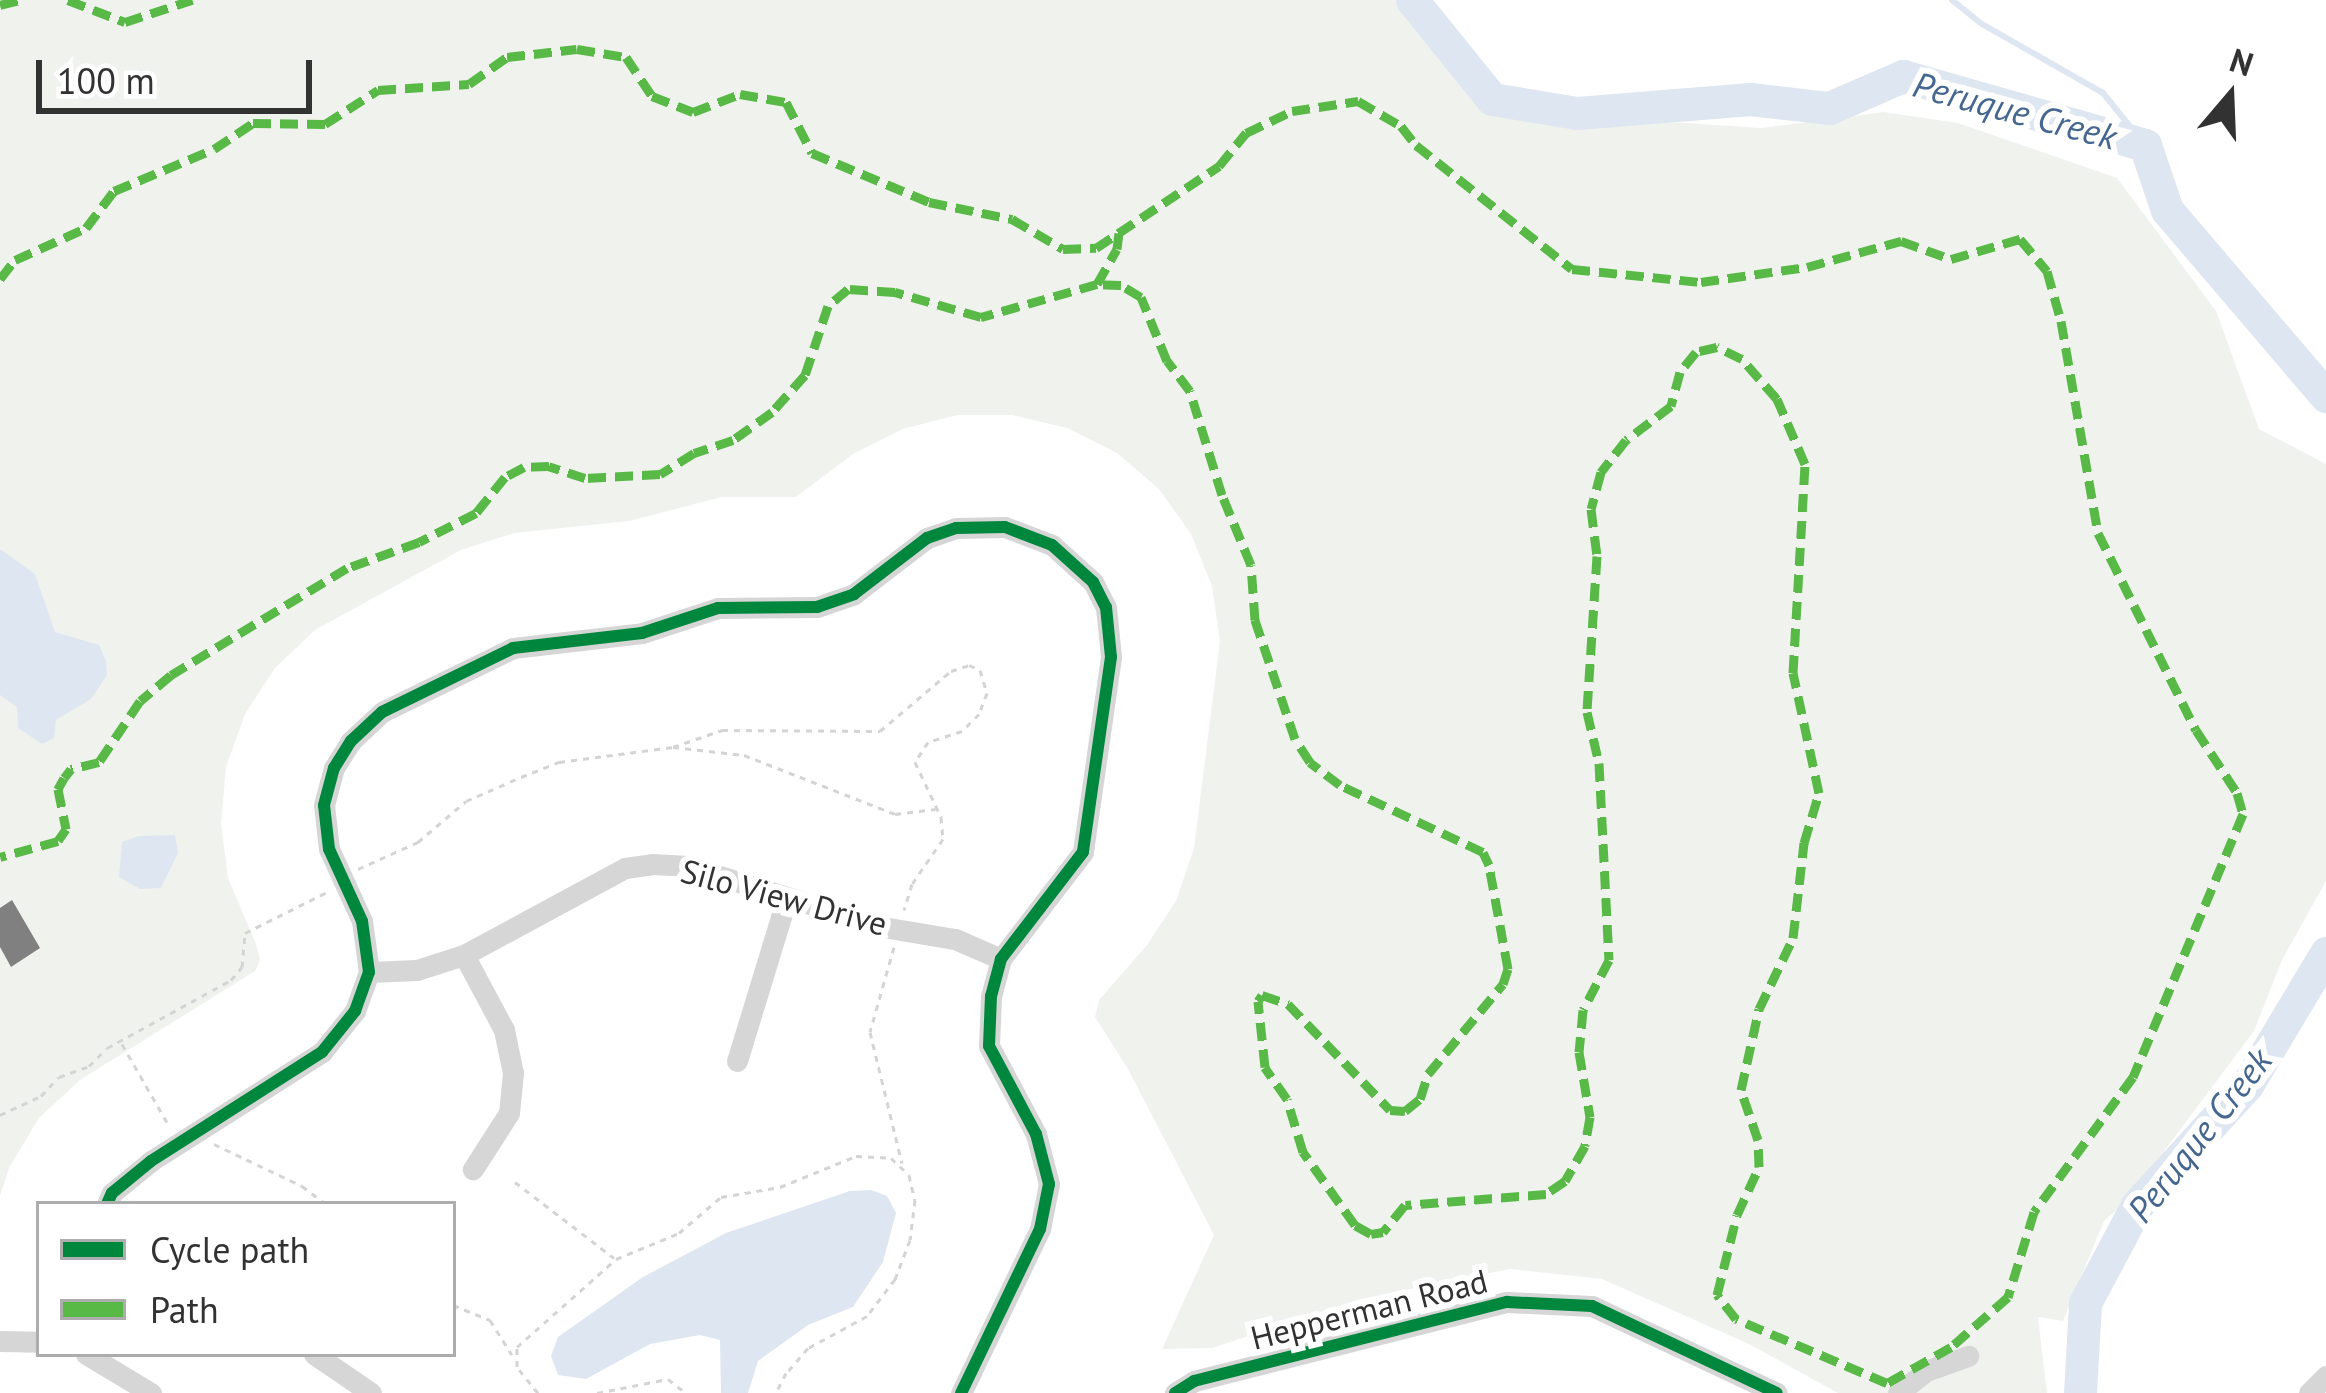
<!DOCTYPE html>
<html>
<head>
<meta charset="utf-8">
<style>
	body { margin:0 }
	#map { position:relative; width:2326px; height:1393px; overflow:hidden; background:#fff; font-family:"PT Sans",sans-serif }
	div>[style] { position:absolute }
	.green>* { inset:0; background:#f0f3ed }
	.water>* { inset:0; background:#dee6f1 }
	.stream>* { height:6px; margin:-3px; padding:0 3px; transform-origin:3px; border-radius:3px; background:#dee6f1 }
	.river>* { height:33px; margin:-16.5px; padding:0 16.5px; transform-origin:16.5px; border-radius:16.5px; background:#dee6f1 }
	.building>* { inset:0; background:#808080 }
	.path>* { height:3px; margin-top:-1.5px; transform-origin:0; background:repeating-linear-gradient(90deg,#d4d4d4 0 6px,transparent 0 12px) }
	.minor>* { height:21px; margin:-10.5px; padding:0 10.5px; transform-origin:10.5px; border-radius:10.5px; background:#d6d6d6 }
	.quiet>* { height:9px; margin-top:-4.5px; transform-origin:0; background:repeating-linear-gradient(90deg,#58b947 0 18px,transparent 0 27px) }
	.cycleway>* { height:12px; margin:-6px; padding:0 6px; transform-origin:6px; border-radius:6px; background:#00873e }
	span { translate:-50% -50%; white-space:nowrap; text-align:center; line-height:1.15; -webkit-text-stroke:12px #fff; paint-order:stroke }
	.street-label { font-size:33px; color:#323232 }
	.water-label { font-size:36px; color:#45668f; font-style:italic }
	.legend { position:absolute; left:36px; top:1201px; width:420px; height:156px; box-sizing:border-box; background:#fff; border:3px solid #adadad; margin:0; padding:15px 21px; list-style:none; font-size:36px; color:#323232 }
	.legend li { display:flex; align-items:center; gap:24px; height:60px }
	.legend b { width:60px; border:3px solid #adadad }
	.north { position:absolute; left:2170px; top:36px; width:120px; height:120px; -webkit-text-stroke:9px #fff; paint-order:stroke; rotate:19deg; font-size:33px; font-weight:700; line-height:48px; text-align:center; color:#323232 }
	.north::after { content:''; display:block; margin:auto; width:42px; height:54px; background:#323232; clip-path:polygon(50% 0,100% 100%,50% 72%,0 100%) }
	.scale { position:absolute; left:36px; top:60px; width:276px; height:54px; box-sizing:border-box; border:6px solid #323232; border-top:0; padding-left:15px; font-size:36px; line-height:42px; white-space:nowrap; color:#323232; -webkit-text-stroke:9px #fff; paint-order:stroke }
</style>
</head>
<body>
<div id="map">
	<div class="green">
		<i style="clip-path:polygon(0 0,1395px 0,1458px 67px,1480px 110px,1762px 128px,1883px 112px,1958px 123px,2117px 178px,2216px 311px,2259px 429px,2326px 464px,2326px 881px,2282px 960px,2254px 1031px,2126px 1202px,2104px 1221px,2063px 1321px,2038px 1317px,2047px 1393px,1838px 1393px,1749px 1344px,1602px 1279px,1510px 1269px,1361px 1299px,1212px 1348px,1162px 1349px,1214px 1235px,1128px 1069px,1095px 1017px,1099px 1000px,1147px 945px,1176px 901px,1194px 848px,1220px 641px,1212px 586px,1191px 534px,1159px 489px,1117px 453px,1067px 428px,1012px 415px,957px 415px,903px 429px,853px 454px,796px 497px,722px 497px,629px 521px,514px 533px,461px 550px,315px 630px,275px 668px,245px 714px,226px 767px,221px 823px,228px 878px,256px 944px,260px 960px,255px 971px,80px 1080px,39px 1118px,9px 1168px,0 1196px)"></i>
	</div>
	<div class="water">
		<i style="clip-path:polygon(0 549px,35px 574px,55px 632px,99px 645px,106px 661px,107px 675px,91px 699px,56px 720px,54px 738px,42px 744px,18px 728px,17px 707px,0 695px)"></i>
		<i style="clip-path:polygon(175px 835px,178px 853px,161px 888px,140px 889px,119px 877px,122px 842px,139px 836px)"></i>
		<i style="clip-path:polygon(871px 1190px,887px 1196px,896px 1213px,883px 1262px,853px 1307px,808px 1325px,758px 1361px,748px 1393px,721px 1393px,720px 1340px,700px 1335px,650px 1344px,586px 1379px,558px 1375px,551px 1356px,558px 1337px,643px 1277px,726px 1233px,850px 1191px)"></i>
	</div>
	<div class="stream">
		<i style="left:1952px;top:0;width:38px;rotate:39deg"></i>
		<i style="left:1982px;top:24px;width:139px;rotate:29.7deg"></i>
		<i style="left:2103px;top:93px;width:67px;rotate:51.1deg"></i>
	</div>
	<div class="river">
		<i style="left:1412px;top:0;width:127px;rotate:51.1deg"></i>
		<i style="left:1492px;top:99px;width:86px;rotate:9.4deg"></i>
		<i style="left:1577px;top:113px;width:174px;rotate:-4.6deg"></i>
		<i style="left:1750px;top:99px;width:80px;rotate:6.5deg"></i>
		<i style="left:1829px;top:108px;width:81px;rotate:-23.4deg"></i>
		<i style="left:1903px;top:76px;width:252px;rotate:15.9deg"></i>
		<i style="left:2145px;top:145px;width:69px;rotate:71.3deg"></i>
		<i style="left:2167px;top:210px;width:245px;rotate:49.5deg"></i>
		<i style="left:2080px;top:1393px;width:90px;rotate:-86.8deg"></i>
		<i style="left:2085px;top:1303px;width:111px;rotate:-62deg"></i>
		<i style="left:2137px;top:1205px;width:163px;rotate:-47.5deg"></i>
		<i style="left:2247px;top:1085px;width:154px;rotate:-59.1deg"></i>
	</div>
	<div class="building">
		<i style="clip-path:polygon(12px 900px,40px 948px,11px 967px,0 947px,0 908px)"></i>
	</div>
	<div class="path">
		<i style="left:673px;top:747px;width:52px;rotate:-19.1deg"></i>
		<i style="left:722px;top:730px;width:158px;rotate:0.4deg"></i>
		<i style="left:880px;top:731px;width:93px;rotate:-40.2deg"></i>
		<i style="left:951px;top:671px;width:19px;rotate:-18deg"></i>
		<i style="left:969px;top:665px;width:12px;rotate:24deg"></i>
		<i style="left:980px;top:670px;width:24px;rotate:73deg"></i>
		<i style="left:987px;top:693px;width:22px;rotate:111deg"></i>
		<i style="left:979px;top:714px;width:24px;rotate:135deg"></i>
		<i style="left:962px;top:731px;width:36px;rotate:162deg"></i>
		<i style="left:928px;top:742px;width:24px;rotate:123deg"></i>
		<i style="left:915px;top:762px;width:61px;rotate:64.7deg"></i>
		<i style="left:941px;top:817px;width:22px;rotate:85deg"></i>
		<i style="left:943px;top:839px;width:55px;rotate:124.6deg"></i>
		<i style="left:912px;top:884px;width:27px;rotate:107deg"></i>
		<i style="left:358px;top:869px;width:66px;rotate:-24.2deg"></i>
		<i style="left:418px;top:842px;width:63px;rotate:-40.5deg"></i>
		<i style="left:466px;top:801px;width:60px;rotate:-23.6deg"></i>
		<i style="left:521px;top:777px;width:41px;rotate:-21.5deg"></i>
		<i style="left:559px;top:762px;width:115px;rotate:-7.5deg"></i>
		<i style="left:673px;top:747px;width:71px;rotate:6.4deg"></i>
		<i style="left:744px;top:755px;width:162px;rotate:21.3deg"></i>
		<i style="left:895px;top:814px;width:41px;rotate:-7deg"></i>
		<i style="left:894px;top:947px;width:88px;rotate:105.8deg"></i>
		<i style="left:870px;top:1032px;width:135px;rotate:76.3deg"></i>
		<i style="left:122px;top:1044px;width:92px;rotate:60.1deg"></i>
		<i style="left:0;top:1115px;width:45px;rotate:-24.9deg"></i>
		<i style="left:41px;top:1096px;width:26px;rotate:-47deg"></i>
		<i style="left:59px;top:1077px;width:32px;rotate:-20deg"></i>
		<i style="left:89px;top:1066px;width:25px;rotate:-45deg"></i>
		<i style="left:107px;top:1048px;width:141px;rotate:-28.7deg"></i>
		<i style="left:231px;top:980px;width:17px;rotate:-50deg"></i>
		<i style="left:242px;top:967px;width:34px;rotate:-85deg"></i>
		<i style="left:245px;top:933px;width:92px;rotate:-26.6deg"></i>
		<i style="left:214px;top:1144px;width:98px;rotate:25.5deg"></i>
		<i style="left:302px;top:1186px;width:30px;rotate:37deg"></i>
		<i style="left:515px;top:1182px;width:125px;rotate:37.5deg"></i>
		<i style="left:453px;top:1305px;width:40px;rotate:22deg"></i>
		<i style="left:490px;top:1320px;width:41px;rotate:57.8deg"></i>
		<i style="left:538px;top:1393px;width:33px;rotate:-129deg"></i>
		<i style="left:517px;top:1367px;width:20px;rotate:-90deg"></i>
		<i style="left:517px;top:1347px;width:132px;rotate:-41.6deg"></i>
		<i style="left:616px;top:1259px;width:68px;rotate:-22.4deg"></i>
		<i style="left:679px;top:1233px;width:55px;rotate:-40.6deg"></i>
		<i style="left:721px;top:1197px;width:60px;rotate:-9.6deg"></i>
		<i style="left:780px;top:1187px;width:82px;rotate:-22.2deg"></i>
		<i style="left:856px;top:1156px;width:35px;rotate:3deg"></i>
		<i style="left:891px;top:1158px;width:25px;rotate:43deg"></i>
		<i style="left:909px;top:1175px;width:26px;rotate:77deg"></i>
		<i style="left:915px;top:1200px;width:40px;rotate:97.1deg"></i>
		<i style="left:910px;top:1240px;width:42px;rotate:111deg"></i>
		<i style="left:895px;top:1279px;width:46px;rotate:127.1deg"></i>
		<i style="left:867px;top:1316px;width:67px;rotate:151.5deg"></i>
		<i style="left:808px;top:1348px;width:33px;rotate:131deg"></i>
		<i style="left:786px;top:1373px;width:22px;rotate:117deg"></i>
		<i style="left:597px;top:1393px;width:72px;rotate:-11.2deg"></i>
		<i style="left:668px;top:1379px;width:23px;rotate:38deg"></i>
	</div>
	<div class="minor">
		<i style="left:464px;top:955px;width:85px;rotate:61.9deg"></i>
		<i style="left:504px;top:1030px;width:44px;rotate:78.2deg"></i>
		<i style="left:513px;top:1073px;width:40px;rotate:95.7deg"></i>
		<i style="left:509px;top:1113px;width:67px;rotate:122.7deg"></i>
		<i style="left:369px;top:972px;width:48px;rotate:-2.4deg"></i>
		<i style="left:417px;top:970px;width:49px;rotate:-17.7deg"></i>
		<i style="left:464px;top:955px;width:183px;rotate:-28.4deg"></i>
		<i style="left:625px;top:868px;width:27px;rotate:-8deg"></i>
		<i style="left:652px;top:864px;width:36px;rotate:3deg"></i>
		<i style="left:688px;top:866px;width:204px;rotate:17.4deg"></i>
		<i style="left:883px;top:927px;width:73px;rotate:9.5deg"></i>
		<i style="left:955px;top:939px;width:50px;rotate:23.5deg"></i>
		<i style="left:737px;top:1061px;width:171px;rotate:-73deg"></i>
		<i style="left:107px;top:1204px;width:12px;rotate:-66deg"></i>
		<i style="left:112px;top:1193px;width:50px;rotate:-39.4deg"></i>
		<i style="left:151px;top:1161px;width:203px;rotate:-32.5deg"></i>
		<i style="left:322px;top:1052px;width:53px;rotate:-51.2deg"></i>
		<i style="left:355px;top:1011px;width:41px;rotate:-70.3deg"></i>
		<i style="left:369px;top:972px;width:51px;rotate:-97.8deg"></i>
		<i style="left:362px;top:921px;width:79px;rotate:-114.6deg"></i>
		<i style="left:329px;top:849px;width:44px;rotate:-96.5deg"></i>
		<i style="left:324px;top:805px;width:38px;rotate:-75deg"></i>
		<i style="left:334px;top:768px;width:32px;rotate:-58deg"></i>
		<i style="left:351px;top:741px;width:42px;rotate:-43.1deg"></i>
		<i style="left:382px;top:712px;width:146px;rotate:-26deg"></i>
		<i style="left:513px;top:648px;width:130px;rotate:-6.6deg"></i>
		<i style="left:642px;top:633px;width:80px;rotate:-18.2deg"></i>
		<i style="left:718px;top:608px;width:99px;rotate:-0.6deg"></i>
		<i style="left:817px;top:607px;width:39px;rotate:-19deg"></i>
		<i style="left:854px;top:594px;width:92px;rotate:-37.5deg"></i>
		<i style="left:927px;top:538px;width:31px;rotate:-19deg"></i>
		<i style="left:956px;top:528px;width:49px;rotate:-1.2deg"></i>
		<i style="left:1005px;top:527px;width:50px;rotate:21deg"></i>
		<i style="left:1052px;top:545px;width:55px;rotate:42.1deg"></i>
		<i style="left:1093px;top:582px;width:28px;rotate:63deg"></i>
		<i style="left:1106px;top:607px;width:50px;rotate:84.3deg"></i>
		<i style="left:1111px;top:657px;width:197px;rotate:98.2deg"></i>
		<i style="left:1083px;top:852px;width:135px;rotate:127.5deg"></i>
		<i style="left:1001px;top:959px;width:38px;rotate:105deg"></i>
		<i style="left:991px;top:996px;width:50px;rotate:92.3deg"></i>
		<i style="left:989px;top:1046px;width:100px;rotate:61.9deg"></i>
		<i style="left:1036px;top:1134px;width:52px;rotate:75.4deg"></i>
		<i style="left:1049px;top:1184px;width:46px;rotate:101.3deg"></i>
		<i style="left:1040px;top:1229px;width:182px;rotate:115.7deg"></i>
		<i style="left:0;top:1341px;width:39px;rotate:1deg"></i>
		<i style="left:86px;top:1354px;width:76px;rotate:31deg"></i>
		<i style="left:314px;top:1354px;width:69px;rotate:34.4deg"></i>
		<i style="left:1175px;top:1393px;width:22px;rotate:-32deg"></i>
		<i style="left:1194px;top:1381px;width:323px;rotate:-14.2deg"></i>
		<i style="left:1507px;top:1302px;width:85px;rotate:2.7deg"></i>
		<i style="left:1592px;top:1306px;width:204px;rotate:25.2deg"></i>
		<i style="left:1898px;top:1393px;width:36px;rotate:-38deg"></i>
		<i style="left:1926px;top:1371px;width:45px;rotate:-19.7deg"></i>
		<i style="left:2309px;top:1393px;width:24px;rotate:-45deg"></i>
	</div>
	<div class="quiet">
		<i style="left:68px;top:0;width:61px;rotate:21.1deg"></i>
		<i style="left:125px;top:22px;width:71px;rotate:-18.2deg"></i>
		<i style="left:0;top:5px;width:21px;rotate:-14deg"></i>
		<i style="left:0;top:279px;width:24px;rotate:-52deg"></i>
		<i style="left:15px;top:260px;width:78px;rotate:-24.3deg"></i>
		<i style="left:86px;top:228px;width:46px;rotate:-52.9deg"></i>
		<i style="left:114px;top:191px;width:108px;rotate:-22.8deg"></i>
		<i style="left:214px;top:149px;width:47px;rotate:-33.7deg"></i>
		<i style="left:253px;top:123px;width:72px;rotate:0.8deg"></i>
		<i style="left:325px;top:124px;width:63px;rotate:-32.7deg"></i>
		<i style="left:378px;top:90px;width:91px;rotate:-3.8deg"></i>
		<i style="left:469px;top:84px;width:47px;rotate:-35.4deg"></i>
		<i style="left:507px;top:57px;width:70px;rotate:-6.5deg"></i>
		<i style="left:577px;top:49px;width:50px;rotate:9.3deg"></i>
		<i style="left:626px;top:57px;width:47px;rotate:56.3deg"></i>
		<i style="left:652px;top:96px;width:44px;rotate:21.3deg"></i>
		<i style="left:693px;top:112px;width:50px;rotate:-21deg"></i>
		<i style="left:740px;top:94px;width:47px;rotate:9.9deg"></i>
		<i style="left:786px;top:102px;width:57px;rotate:63deg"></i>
		<i style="left:812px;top:153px;width:127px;rotate:22.7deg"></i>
		<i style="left:929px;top:202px;width:85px;rotate:11.6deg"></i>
		<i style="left:1012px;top:219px;width:59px;rotate:30.5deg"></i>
		<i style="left:1063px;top:249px;width:33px;rotate:-2deg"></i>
		<i style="left:1096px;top:248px;width:148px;rotate:-33.7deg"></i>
		<i style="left:1219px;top:166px;width:43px;rotate:-50.7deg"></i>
		<i style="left:1246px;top:133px;width:51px;rotate:-25.6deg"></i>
		<i style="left:1292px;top:111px;width:67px;rotate:-8.6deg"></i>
		<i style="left:1358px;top:101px;width:50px;rotate:30.2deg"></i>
		<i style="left:1401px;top:126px;width:24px;rotate:52deg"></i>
		<i style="left:1416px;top:145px;width:199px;rotate:38.5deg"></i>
		<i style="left:1572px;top:269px;width:130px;rotate:5.8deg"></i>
		<i style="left:1701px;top:282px;width:107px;rotate:-8.1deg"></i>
		<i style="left:1807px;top:267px;width:98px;rotate:-15.5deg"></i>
		<i style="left:1901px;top:241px;width:53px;rotate:19.8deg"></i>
		<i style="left:1951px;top:259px;width:72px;rotate:-16.2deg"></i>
		<i style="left:2020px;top:239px;width:42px;rotate:49.8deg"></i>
		<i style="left:2047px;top:271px;width:52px;rotate:74.4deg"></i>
		<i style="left:2061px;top:321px;width:215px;rotate:80.1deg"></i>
		<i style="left:2098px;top:533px;width:220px;rotate:63.6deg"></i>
		<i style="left:2196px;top:730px;width:75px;rotate:56.9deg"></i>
		<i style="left:2237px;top:793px;width:22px;rotate:74deg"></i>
		<i style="left:2243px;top:814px;width:285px;rotate:112.7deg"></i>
		<i style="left:2133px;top:1077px;width:167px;rotate:126.3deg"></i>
		<i style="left:2034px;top:1212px;width:89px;rotate:107deg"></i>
		<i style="left:2008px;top:1297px;width:76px;rotate:138.7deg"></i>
		<i style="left:1951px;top:1347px;width:73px;rotate:150.6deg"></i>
		<i style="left:1887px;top:1383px;width:164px;rotate:-157deg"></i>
		<i style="left:1736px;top:1319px;width:31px;rotate:-128deg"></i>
		<i style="left:1717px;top:1295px;width:82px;rotate:-76deg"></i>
		<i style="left:1737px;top:1215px;width:53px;rotate:-65.4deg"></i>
		<i style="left:1759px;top:1167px;width:27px;rotate:-92deg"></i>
		<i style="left:1758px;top:1140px;width:53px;rotate:-108.8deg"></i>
		<i style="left:1741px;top:1090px;width:83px;rotate:-77.5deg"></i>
		<i style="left:1759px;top:1009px;width:79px;rotate:-64.4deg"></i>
		<i style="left:1793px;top:938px;width:96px;rotate:-83.4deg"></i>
		<i style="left:1804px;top:843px;width:52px;rotate:-73.3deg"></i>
		<i style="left:1819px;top:793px;width:123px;rotate:-102.2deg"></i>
		<i style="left:1793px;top:673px;width:209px;rotate:-86.7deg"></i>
		<i style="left:1805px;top:464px;width:71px;rotate:-113.3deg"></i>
		<i style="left:1777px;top:399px;width:53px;rotate:-131.2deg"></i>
		<i style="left:1742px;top:359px;width:28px;rotate:-154deg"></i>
		<i style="left:1717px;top:347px;width:22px;rotate:167deg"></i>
		<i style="left:1696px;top:352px;width:26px;rotate:129deg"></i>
		<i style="left:1680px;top:372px;width:35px;rotate:105deg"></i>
		<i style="left:1671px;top:406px;width:56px;rotate:142.9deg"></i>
		<i style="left:1626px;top:440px;width:41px;rotate:128deg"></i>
		<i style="left:1601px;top:472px;width:38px;rotate:105deg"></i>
		<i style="left:1591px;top:509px;width:47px;rotate:82.7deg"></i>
		<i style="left:1597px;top:556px;width:156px;rotate:93.7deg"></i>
		<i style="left:1587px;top:712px;width:52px;rotate:76.8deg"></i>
		<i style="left:1599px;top:763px;width:197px;rotate:87.1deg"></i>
		<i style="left:1609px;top:960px;width:56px;rotate:117.5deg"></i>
		<i style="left:1583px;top:1010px;width:42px;rotate:95.4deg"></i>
		<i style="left:1579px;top:1052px;width:66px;rotate:80.4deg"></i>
		<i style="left:1590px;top:1117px;width:29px;rotate:100deg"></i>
		<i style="left:1585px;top:1146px;width:40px;rotate:119.7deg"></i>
		<i style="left:1565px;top:1181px;width:23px;rotate:146deg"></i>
		<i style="left:1546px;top:1194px;width:141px;rotate:175.5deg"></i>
		<i style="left:1405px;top:1205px;width:35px;rotate:129deg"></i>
		<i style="left:1383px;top:1232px;width:12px;rotate:171deg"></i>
		<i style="left:1371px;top:1234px;width:18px;rotate:-151deg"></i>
		<i style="left:1355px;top:1225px;width:90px;rotate:-125.5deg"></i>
		<i style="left:1303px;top:1152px;width:55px;rotate:-106.8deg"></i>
		<i style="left:1287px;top:1099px;width:39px;rotate:-125deg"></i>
		<i style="left:1265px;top:1067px;width:66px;rotate:-96.1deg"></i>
		<i style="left:1258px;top:1001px;width:7px;rotate:-56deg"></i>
		<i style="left:1262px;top:995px;width:28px;rotate:19deg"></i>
		<i style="left:1288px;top:1004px;width:147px;rotate:46.1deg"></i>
		<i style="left:1390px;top:1110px;width:15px;rotate:4deg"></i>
		<i style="left:1405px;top:1111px;width:19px;rotate:-39deg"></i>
		<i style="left:1420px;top:1099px;width:26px;rotate:-72deg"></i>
		<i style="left:1428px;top:1074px;width:117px;rotate:-50.2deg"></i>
		<i style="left:1503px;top:984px;width:16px;rotate:-72deg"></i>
		<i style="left:1508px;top:969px;width:106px;rotate:-100.4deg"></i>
		<i style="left:1489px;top:865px;width:14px;rotate:-115deg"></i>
		<i style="left:1483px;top:852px;width:158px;rotate:-154.9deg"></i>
		<i style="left:1340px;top:785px;width:38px;rotate:-143deg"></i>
		<i style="left:1310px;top:762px;width:27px;rotate:-123deg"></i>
		<i style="left:1295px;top:739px;width:126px;rotate:-108.6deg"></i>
		<i style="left:1255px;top:620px;width:55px;rotate:-94.2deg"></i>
		<i style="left:1251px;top:565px;width:76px;rotate:-112.5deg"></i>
		<i style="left:1222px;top:495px;width:109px;rotate:-107.1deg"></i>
		<i style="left:1190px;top:391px;width:38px;rotate:-127deg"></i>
		<i style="left:1167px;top:361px;width:69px;rotate:-112.1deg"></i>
		<i style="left:1141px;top:297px;width:23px;rotate:-149deg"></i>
		<i style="left:1121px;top:285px;width:24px;rotate:-178deg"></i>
		<i style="left:1097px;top:284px;width:121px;rotate:164.1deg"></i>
		<i style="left:981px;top:317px;width:90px;rotate:-163.8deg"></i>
		<i style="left:895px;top:292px;width:47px;rotate:-176.3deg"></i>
		<i style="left:848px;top:289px;width:26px;rotate:140deg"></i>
		<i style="left:828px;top:306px;width:73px;rotate:108.4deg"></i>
		<i style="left:805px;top:375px;width:50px;rotate:131.7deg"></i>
		<i style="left:772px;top:412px;width:48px;rotate:144.3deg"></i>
		<i style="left:733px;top:440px;width:41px;rotate:161.6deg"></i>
		<i style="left:694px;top:453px;width:40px;rotate:148deg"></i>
		<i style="left:660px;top:474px;width:75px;rotate:176.9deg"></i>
		<i style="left:585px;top:478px;width:38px;rotate:-162deg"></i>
		<i style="left:549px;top:466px;width:25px;rotate:178deg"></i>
		<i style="left:524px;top:467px;width:21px;rotate:152deg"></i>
		<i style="left:505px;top:477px;width:46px;rotate:128.9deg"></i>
		<i style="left:476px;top:513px;width:64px;rotate:153deg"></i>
		<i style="left:419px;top:542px;width:77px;rotate:160.1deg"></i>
		<i style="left:347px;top:568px;width:206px;rotate:148.7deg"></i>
		<i style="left:171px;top:675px;width:40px;rotate:140deg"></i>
		<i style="left:140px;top:701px;width:73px;rotate:123.9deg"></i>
		<i style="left:99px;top:762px;width:29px;rotate:166deg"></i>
		<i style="left:71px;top:769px;width:11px;rotate:128deg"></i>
		<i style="left:64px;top:778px;width:13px;rotate:119deg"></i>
		<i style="left:58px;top:789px;width:41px;rotate:78.7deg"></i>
		<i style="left:66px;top:829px;width:14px;rotate:124deg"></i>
		<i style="left:58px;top:841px;width:60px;rotate:164.6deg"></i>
		<i style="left:1097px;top:284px;width:40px;rotate:-60.3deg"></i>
		<i style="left:1117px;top:249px;width:16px;rotate:-83deg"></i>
	</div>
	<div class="cycleway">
		<i style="left:107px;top:1204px;width:12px;rotate:-66deg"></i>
		<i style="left:112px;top:1193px;width:50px;rotate:-39.4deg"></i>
		<i style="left:151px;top:1161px;width:203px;rotate:-32.5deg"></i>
		<i style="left:322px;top:1052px;width:53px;rotate:-51.2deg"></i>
		<i style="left:355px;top:1011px;width:41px;rotate:-70.3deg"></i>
		<i style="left:369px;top:972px;width:51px;rotate:-97.8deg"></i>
		<i style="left:362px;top:921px;width:79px;rotate:-114.6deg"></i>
		<i style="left:329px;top:849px;width:44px;rotate:-96.5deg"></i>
		<i style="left:324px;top:805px;width:38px;rotate:-75deg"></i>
		<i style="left:334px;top:768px;width:32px;rotate:-58deg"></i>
		<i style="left:351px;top:741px;width:42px;rotate:-43.1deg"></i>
		<i style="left:382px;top:712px;width:146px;rotate:-26deg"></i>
		<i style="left:513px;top:648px;width:130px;rotate:-6.6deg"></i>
		<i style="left:642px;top:633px;width:80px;rotate:-18.2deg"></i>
		<i style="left:718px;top:608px;width:99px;rotate:-0.6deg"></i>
		<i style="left:817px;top:607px;width:39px;rotate:-19deg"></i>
		<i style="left:854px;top:594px;width:92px;rotate:-37.5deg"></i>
		<i style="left:927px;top:538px;width:31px;rotate:-19deg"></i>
		<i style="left:956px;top:528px;width:49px;rotate:-1.2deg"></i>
		<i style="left:1005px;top:527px;width:50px;rotate:21deg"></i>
		<i style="left:1052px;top:545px;width:55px;rotate:42.1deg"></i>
		<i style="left:1093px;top:582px;width:28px;rotate:63deg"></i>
		<i style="left:1106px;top:607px;width:50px;rotate:84.3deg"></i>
		<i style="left:1111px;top:657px;width:197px;rotate:98.2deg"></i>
		<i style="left:1083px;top:852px;width:135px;rotate:127.5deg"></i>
		<i style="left:1001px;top:959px;width:38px;rotate:105deg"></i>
		<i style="left:991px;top:996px;width:50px;rotate:92.3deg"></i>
		<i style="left:989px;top:1046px;width:100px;rotate:61.9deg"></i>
		<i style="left:1036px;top:1134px;width:52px;rotate:75.4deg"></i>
		<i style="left:1049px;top:1184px;width:46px;rotate:101.3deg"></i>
		<i style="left:1040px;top:1229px;width:182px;rotate:115.7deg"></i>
		<i style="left:1175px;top:1393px;width:22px;rotate:-32deg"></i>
		<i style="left:1194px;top:1381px;width:323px;rotate:-14.2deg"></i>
		<i style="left:1507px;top:1302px;width:85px;rotate:2.7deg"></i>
		<i style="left:1592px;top:1306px;width:204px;rotate:25.2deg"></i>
	</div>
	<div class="street-label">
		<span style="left:784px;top:897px;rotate:15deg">Silo View Drive</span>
		<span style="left:1369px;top:1309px;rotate:-14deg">Hepperman Road</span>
	</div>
	<div class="water-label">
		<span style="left:2015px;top:110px;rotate:15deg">Peruque Creek</span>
		<span style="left:2199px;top:1135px;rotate:-52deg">Peruque Creek</span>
	</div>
	<ul class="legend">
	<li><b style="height:15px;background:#00873e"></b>Cycle path</li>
	<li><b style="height:15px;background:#58b947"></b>Path</li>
	</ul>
	<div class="north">N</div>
	<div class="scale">100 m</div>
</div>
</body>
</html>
